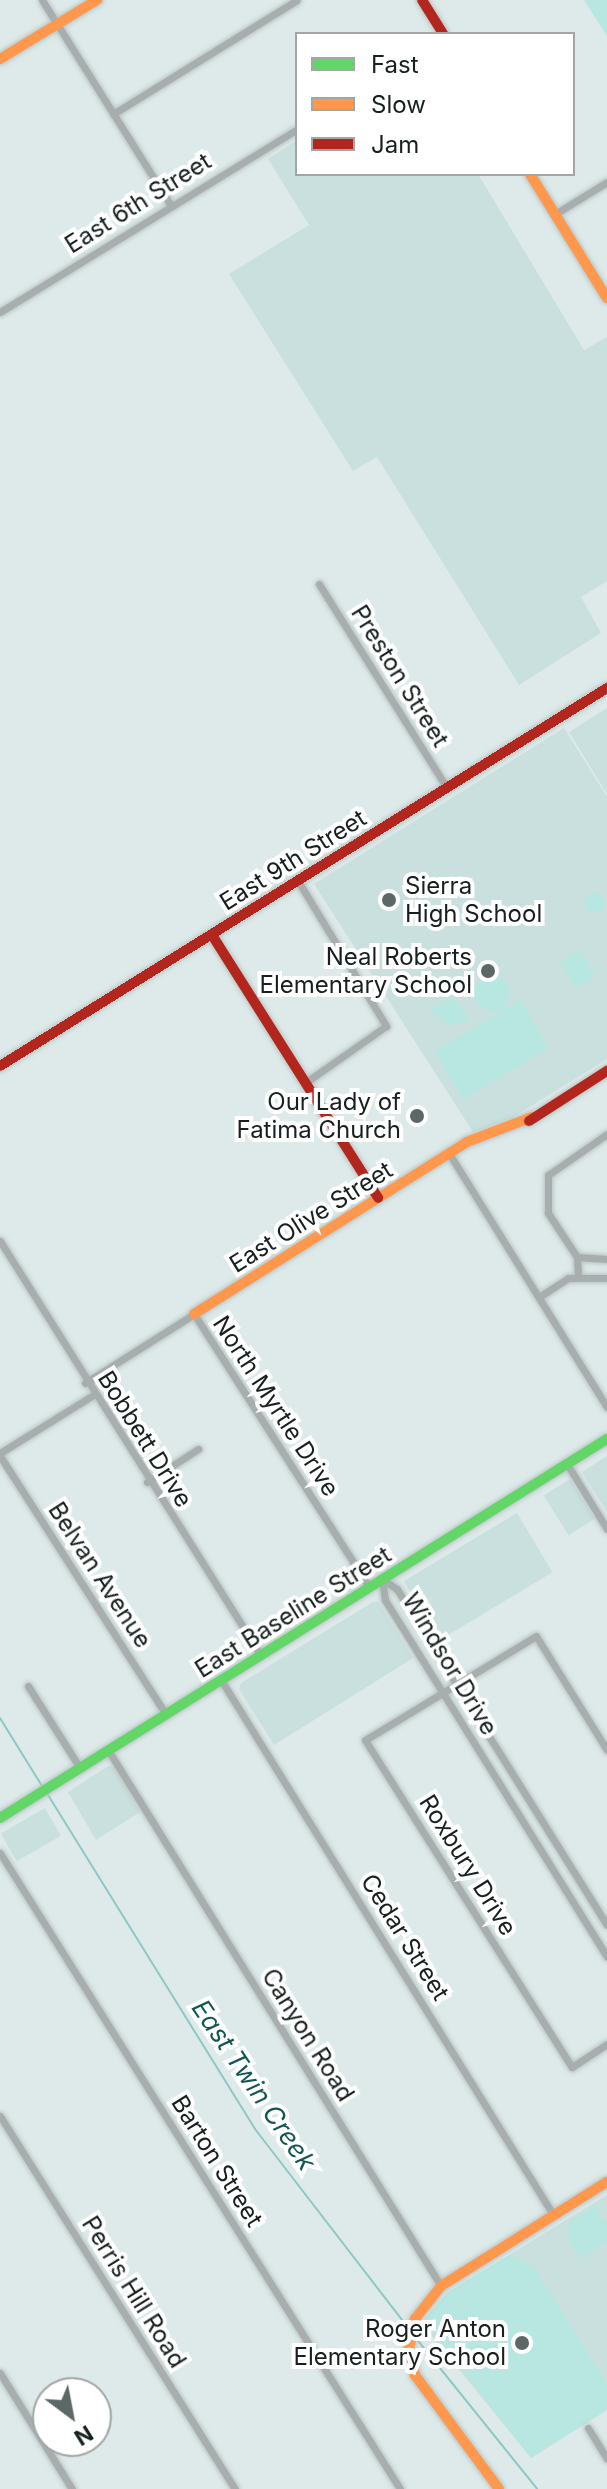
<!DOCTYPE html>
<html>
<head>
<meta charset="utf-8">
<style>
	body { margin:0 }
	#map { position:relative; width:607px; height:2489px; overflow:hidden; background:#ddeae9; font-family:Inter,sans-serif }
	div>[style] { position:absolute }
	.built>* { inset:0; background:#cae0de; transform-origin:0 0 }
	.green>* { inset:0; background:#b8e6e1; transform-origin:0 0 }
	.round { border-radius:50% }
	.stream>* { height:2px; margin:-1px; padding:0 1px; transform-origin:1px; border-radius:1px; background:#8ec8c4 }
	.roads { filter:drop-shadow(0 0 2px #bac5c4) drop-shadow(0 0 2px #bac5c4) }
	.street>* { height:7px; margin:-3.5px; padding:0 3.5px; transform-origin:3.5px; border-radius:3.5px; background:#a7aead }
	.fast>* { height:10px; margin:-5px; padding:0 5px; transform-origin:5px; border-radius:5px; background:#63d668 }
	.slow>* { height:10px; margin:-5px; padding:0 5px; transform-origin:5px; border-radius:5px; background:#ff974d }
	.jam>* { height:10px; margin:-5px; padding:0 5px; transform-origin:5px; border-radius:5px; background:#b3261e }
	.dots>* { width:22px; height:22px; translate:-50% -50%; box-sizing:border-box; border:4px solid #fff; border-radius:50% }
	span { translate:-50% -50%; white-space:nowrap; text-align:center; line-height:1.15; -webkit-text-stroke:8px #fff; paint-order:stroke }
	.street-label { font-size:24px; color:#17201f }
	.poi-label { font-size:24px; color:#17201f }
	.left { translate:0 -50%; text-align:left }
	.right { translate:-100% -50%; text-align:right }
	.water-label { font-size:26px; color:#135753; font-style:italic }
	.legend { position:absolute; left:295px; top:32px; width:280px; height:144px; box-sizing:border-box; background:#fff; border:2px solid #a2a6a5; margin:0; padding:10px 14px; list-style:none; font-size:24px; color:#17201f }
	.legend li { display:flex; align-items:center; gap:16px; height:40px }
	.legend b { width:40px; border:2px solid #a2a6a5 }
	.north { position:absolute; left:32px; top:2377px; width:80px; height:80px; box-sizing:border-box; background:#fff; border:2px solid #a2a6a5; border-radius:50%; rotate:148deg; font-size:22px; font-weight:700; line-height:32px; text-align:center; color:#17201f }
	.north::after { content:''; display:block; margin:auto; width:28px; height:36px; background:#5c6766; clip-path:polygon(50% 0,100% 100%,50% 72%,0 100%) }
</style>
</head>
<body>
<div id="map">
	<div class="built">
		<i style="clip-path:polygon(297px 140px,297px 174px,478px 174px,584px 350px,607px 337px,607px 581px,581px 597px,601px 633px,519px 685px,377px 457px,353px 471px,229px 274px,309px 225px,268px 159px)"></i>
		<i style="clip-path:polygon(607px 708px,607px 794px,569px 732px)"></i>
		<i style="clip-path:polygon(564px 728px,607px 797px,607px 1059px,513px 1117px,473px 1132px,314px 884px)"></i>
		<i style="clip-path:polygon(607px 1456px,607px 1512px,582px 1472px)"></i>
		<i style="left:570px;top:1479px;width:47px;height:31px;rotate:58deg"></i>
		<i style="left:517px;top:1513px;width:69px;height:132px;rotate:59deg"></i>
		<i style="clip-path:polygon(373px 1602px,378px 1602px,413px 1658px,274px 1745px,239px 1689px,241px 1683px)"></i>
		<i style="clip-path:polygon(108px 1766px,114px 1767px,140px 1812px,96px 1840px,68px 1792px)"></i>
		<i style="left:45px;top:1808px;width:32px;height:51px;rotate:60deg"></i>
		<i style="clip-path:polygon(607px 2195px,607px 2410px,531px 2458px,422px 2324px,447px 2293px)"></i>
	</div>
	<div class="green">
		<i style="clip-path:polygon(584px 0,607px 0,607px 36px)"></i>
		<i class="round" style="left:585px;top:893px;width:20px;height:20px"></i>
		<i style="left:579px;top:950px;width:30px;height:23px;rotate:57deg"></i>
		<i class="round" style="left:474px;top:975px;width:36px;height:36px"></i>
		<i style="clip-path:polygon(453px 997px,470px 1021px,448px 1025px,429px 1010px)"></i>
		<i style="left:520px;top:1000px;width:56px;height:100px;rotate:59deg"></i>
		<i style="clip-path:polygon(599px 2203px,598px 2217px,607px 2221px,607px 2242px,580px 2259px,568px 2240px,569px 2222px)"></i>
		<i style="clip-path:polygon(509px 2255px,534px 2267px,607px 2384px,607px 2410px,531px 2458px,424px 2320px,447px 2293px)"></i>
	</div>
	<div class="stream">
		<i style="left:0;top:1718px;width:80px;rotate:58.3deg"></i>
		<i style="left:48px;top:1795px;width:393px;rotate:58.2deg"></i>
		<i style="left:255px;top:2129px;width:252px;rotate:52.4deg"></i>
		<i style="left:415px;top:2337px;width:195px;rotate:51.2deg"></i>
	</div>
	<div class="roads">
		<div class="street">
			<i style="left:42px;top:0;width:243px;rotate:57.9deg"></i>
			<i style="left:113px;top:114px;width:216px;rotate:-31.8deg"></i>
			<i style="left:555px;top:214px;width:61px;rotate:-31.6deg"></i>
			<i style="left:0;top:312px;width:349px;rotate:-31.6deg"></i>
			<i style="left:319px;top:584px;width:241px;rotate:57.9deg"></i>
			<i style="left:298px;top:881px;width:170px;rotate:58.7deg"></i>
			<i style="left:386px;top:1026px;width:99px;rotate:144.9deg"></i>
			<i style="left:450px;top:1155px;width:297px;rotate:58.1deg"></i>
			<i style="left:0;top:1241px;width:489px;rotate:57.8deg"></i>
			<i style="left:577px;top:1257px;width:30px;rotate:4deg"></i>
			<i style="left:578px;top:1276px;width:19px;rotate:-93deg"></i>
			<i style="left:577px;top:1257px;width:53px;rotate:-123.4deg"></i>
			<i style="left:548px;top:1213px;width:38px;rotate:-90deg"></i>
			<i style="left:548px;top:1175px;width:72px;rotate:-34.8deg"></i>
			<i style="left:539px;top:1297px;width:35px;rotate:-33deg"></i>
			<i style="left:568px;top:1278px;width:39px"></i>
			<i style="left:85px;top:1383px;width:129px;rotate:-32.3deg"></i>
			<i style="left:194px;top:1314px;width:324px;rotate:57.3deg"></i>
			<i style="left:0;top:1453px;width:110px;rotate:-31.9deg"></i>
			<i style="left:0;top:1456px;width:308px;rotate:57.3deg"></i>
			<i style="left:567px;top:1464px;width:76px;rotate:58.4deg"></i>
			<i style="left:147px;top:1482px;width:61px;rotate:-32.9deg"></i>
			<i style="left:382px;top:1579px;width:21px;rotate:82deg"></i>
			<i style="left:385px;top:1600px;width:420px;rotate:58.1deg"></i>
			<i style="left:382px;top:1579px;width:18px;rotate:34deg"></i>
			<i style="left:397px;top:1589px;width:396px;rotate:58deg"></i>
			<i style="left:221px;top:1680px;width:631px;rotate:58.15deg"></i>
			<i style="left:28px;top:1686px;width:97px;rotate:57.6deg"></i>
			<i style="left:108px;top:1750px;width:631px;rotate:58.15deg"></i>
			<i style="left:607px;top:1750px;width:134px;rotate:-121.9deg"></i>
			<i style="left:536px;top:1636px;width:200px;rotate:148.7deg"></i>
			<i style="left:365px;top:1740px;width:387px;rotate:57.7deg"></i>
			<i style="left:572px;top:2067px;width:42px;rotate:-33.3deg"></i>
			<i style="left:0;top:1853px;width:751px;rotate:57.83deg"></i>
			<i style="left:0;top:2116px;width:441px;rotate:57.8deg"></i>
			<i style="left:0;top:2373px;width:137px;rotate:58.2deg"></i>
			<i style="left:588px;top:2428px;width:36px;rotate:58deg"></i>
		</div>
		<div class="fast">
			<i style="left:0;top:1818px;width:716px;rotate:-31.98deg"></i>
		</div>
		<div class="slow">
			<i style="left:0;top:59px;width:114px;rotate:-31.3deg"></i>
			<i style="left:530px;top:174px;width:146px;rotate:58.2deg"></i>
			<i style="left:194px;top:1314px;width:323px;rotate:-32.2deg"></i>
			<i style="left:467px;top:1142px;width:70px;rotate:-21deg"></i>
			<i style="left:499px;top:2489px;width:142px;rotate:-126.4deg"></i>
			<i style="left:415px;top:2375px;width:27px;rotate:-103deg"></i>
			<i style="left:409px;top:2349px;width:31px;rotate:-79deg"></i>
			<i style="left:415px;top:2319px;width:42px;rotate:-51.8deg"></i>
			<i style="left:441px;top:2286px;width:196px;rotate:-32.1deg"></i>
		</div>
		<div class="jam">
			<i style="left:422px;top:0;width:40px;rotate:58deg"></i>
			<i style="left:212px;top:935px;width:311px;rotate:57.7deg"></i>
			<i style="left:0;top:1066px;width:715px;rotate:-31.91deg"></i>
			<i style="left:529px;top:1121px;width:93px;rotate:-32.7deg"></i>
		</div>
	</div>
	<div class="dots">
		<i style="left:389px;top:900px;background:#5c6766"></i>
		<i style="left:488px;top:971px;background:#5c6766"></i>
		<i style="left:417px;top:1116px;background:#5c6766"></i>
		<i style="left:522px;top:2343px;background:#5c6766"></i>
	</div>
	<div class="street-label">
		<span style="left:138px;top:203px;rotate:-32deg">East 6th Street</span>
		<span style="left:400px;top:676px;rotate:58deg">Preston Street</span>
		<span style="left:293px;top:860px;rotate:-32deg">East 9th Street</span>
		<span style="left:311px;top:1217px;rotate:-32deg">East Olive Street</span>
		<span style="left:276px;top:1406px;rotate:57deg">North Myrtle Drive</span>
		<span style="left:145px;top:1439px;rotate:58deg">Bobbett Drive</span>
		<span style="left:100px;top:1575px;rotate:57deg">Belvan Avenue</span>
		<span style="left:293px;top:1612px;rotate:-32deg">East Baseline Street</span>
		<span style="left:450px;top:1664px;rotate:59deg">Windsor Drive</span>
		<span style="left:468px;top:1865px;rotate:58deg">Roxbury Drive</span>
		<span style="left:405px;top:1937px;rotate:58deg">Cedar Street</span>
		<span style="left:308px;top:2035px;rotate:58deg">Canyon Road</span>
		<span style="left:217px;top:2161px;rotate:58deg">Barton Street</span>
		<span style="left:134px;top:2292px;rotate:58deg">Perris Hill Road</span>
	</div>
	<div class="poi-label">
		<span class="left" style="left:405px;top:900px">Sierra<br>High School</span>
		<span class="right" style="left:472px;top:971px">Neal Roberts<br>Elementary School</span>
		<span class="right" style="left:401px;top:1116px">Our Lady of<br>Fatima Church</span>
		<span class="right" style="left:506px;top:2343px">Roger Anton<br>Elementary School</span>
	</div>
	<div class="water-label">
		<span style="left:254px;top:2085px;rotate:56deg">East Twin Creek</span>
	</div>
	<ul class="legend">
	<li><b style="height:10px;background:#63d668"></b>Fast</li>
	<li><b style="height:10px;background:#ff974d"></b>Slow</li>
	<li><b style="height:10px;background:#b3261e"></b>Jam</li>
	</ul>
	<div class="north">N</div>
</div>
</body>
</html>
